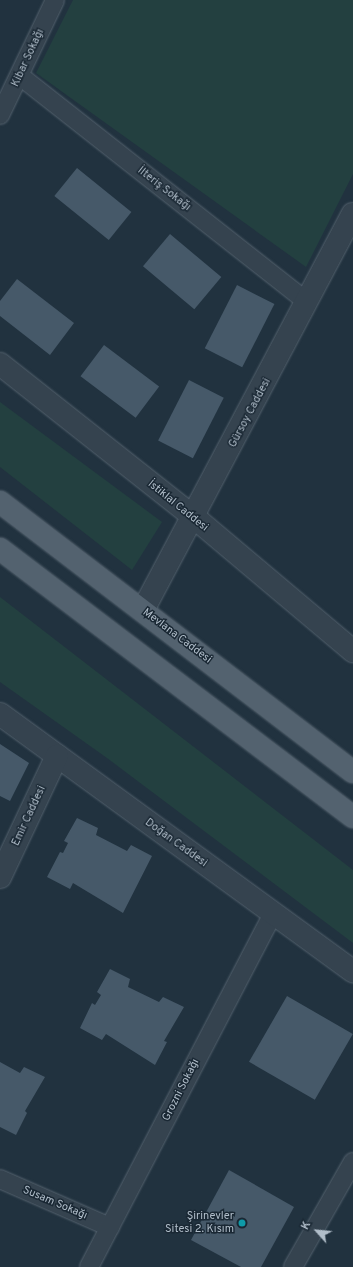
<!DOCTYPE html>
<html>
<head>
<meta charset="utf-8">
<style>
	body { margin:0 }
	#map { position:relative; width:353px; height:1267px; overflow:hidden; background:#21323f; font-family:Overpass,sans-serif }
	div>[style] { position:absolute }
	.green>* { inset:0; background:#234040 }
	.building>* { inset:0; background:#465969; transform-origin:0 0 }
	.roads { filter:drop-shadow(0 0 1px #53616d) drop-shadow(0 0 1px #53616d) }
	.minor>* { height:18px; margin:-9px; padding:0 9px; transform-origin:9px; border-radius:9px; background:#35434f }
	.tertiary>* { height:22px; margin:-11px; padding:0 11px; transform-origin:11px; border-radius:11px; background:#35434f }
	.primary>* { height:22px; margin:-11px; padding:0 11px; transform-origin:11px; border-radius:11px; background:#53626f }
	.dots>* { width:11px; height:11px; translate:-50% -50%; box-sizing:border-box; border:2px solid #1a2834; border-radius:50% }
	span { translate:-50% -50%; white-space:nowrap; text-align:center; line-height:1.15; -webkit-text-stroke:3px #1a2834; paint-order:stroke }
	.street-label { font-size:11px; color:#b1beca }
	.poi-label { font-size:11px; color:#b1beca }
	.right { translate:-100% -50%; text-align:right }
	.north { position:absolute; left:297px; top:1211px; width:40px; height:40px; -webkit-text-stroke:3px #1a2834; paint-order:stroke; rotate:297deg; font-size:11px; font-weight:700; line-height:16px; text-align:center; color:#b1beca }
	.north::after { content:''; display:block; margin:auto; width:14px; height:18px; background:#b1beca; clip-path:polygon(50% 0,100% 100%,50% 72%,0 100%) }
</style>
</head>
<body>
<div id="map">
	<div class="green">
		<i style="clip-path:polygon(73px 0,353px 0,353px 174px,306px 267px,36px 73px)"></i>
		<i style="clip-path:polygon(0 402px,162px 522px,132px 570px,0 467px)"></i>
		<i style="clip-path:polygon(0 597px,353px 870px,353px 943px,107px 758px,0 682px)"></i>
	</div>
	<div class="building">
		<i style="left:77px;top:168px;width:70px;height:36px;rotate:39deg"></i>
		<i style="left:170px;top:234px;width:67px;height:42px;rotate:40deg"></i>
		<i style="clip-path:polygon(17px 279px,74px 323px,50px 355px,0 316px,0 301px)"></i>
		<i style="left:237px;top:285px;width:42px;height:71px;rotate:27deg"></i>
		<i style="left:104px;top:345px;width:69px;height:39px;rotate:37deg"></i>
		<i style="left:189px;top:380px;width:39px;height:68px;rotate:27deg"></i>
		<i style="clip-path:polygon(0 744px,29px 763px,10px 801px,0 796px)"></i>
		<i style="clip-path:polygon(77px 818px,98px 828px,96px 835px,127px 851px,131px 845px,152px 856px,123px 913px,73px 883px,70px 889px,47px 877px,60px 852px,63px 853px,68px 843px,64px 841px)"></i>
		<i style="clip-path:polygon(110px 969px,130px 979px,128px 987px,159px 1002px,163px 997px,184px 1007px,164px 1041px,167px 1042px,155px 1065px,106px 1034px,102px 1040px,80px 1028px,92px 1003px,95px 1005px,101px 995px,97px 992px)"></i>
		<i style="left:287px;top:996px;width:76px;height:76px;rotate:30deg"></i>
		<i style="clip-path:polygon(0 1062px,20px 1073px,24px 1067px,45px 1077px,25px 1111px,27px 1113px,16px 1135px,0 1127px)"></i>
		<i style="clip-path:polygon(229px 1170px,294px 1207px,261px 1267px,241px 1267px,191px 1240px)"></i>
	</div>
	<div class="roads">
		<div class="minor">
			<i style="left:20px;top:76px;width:365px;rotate:38.2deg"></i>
			<i style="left:0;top:115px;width:127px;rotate:-64.4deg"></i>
			<i style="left:0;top:1179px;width:120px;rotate:23.6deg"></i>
			<i style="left:89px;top:1267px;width:399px;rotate:-62.5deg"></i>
			<i style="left:293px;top:1267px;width:121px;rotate:-60.3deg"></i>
		</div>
		<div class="tertiary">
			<i style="left:0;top:364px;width:248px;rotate:38.3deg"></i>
			<i style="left:195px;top:518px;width:207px;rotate:40.1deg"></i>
			<i style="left:143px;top:610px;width:448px;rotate:-62.1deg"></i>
			<i style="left:0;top:714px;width:437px;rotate:36.1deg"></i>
			<i style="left:0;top:877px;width:134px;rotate:-64.8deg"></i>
		</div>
		<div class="primary">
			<i style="left:0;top:502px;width:444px;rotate:37.4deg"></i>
			<i style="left:0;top:549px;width:443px;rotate:37.2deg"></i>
		</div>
	</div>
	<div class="dots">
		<i style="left:242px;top:1223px;background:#0f9aa8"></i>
	</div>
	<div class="street-label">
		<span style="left:28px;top:58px;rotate:-65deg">Kibar Sokağı</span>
		<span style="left:164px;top:189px;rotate:38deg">İlteriş Sokağı</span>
		<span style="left:250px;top:413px;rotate:-62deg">Gürsoy Caddesi</span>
		<span style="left:178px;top:506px;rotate:39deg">İstiklal Caddesi</span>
		<span style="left:177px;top:636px;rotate:37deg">Mevlana Caddesi</span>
		<span style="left:29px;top:816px;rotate:-65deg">Emir Caddesi</span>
		<span style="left:176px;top:843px;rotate:36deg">Doğan Caddesi</span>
		<span style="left:181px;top:1090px;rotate:-63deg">Grozni Sokağı</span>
		<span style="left:55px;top:1203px;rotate:23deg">Susam Sokağı</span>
	</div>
	<div class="poi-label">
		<span class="right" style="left:234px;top:1223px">Şirinevler<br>Sitesi 2. Kısım</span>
	</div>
	<div class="north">K</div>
</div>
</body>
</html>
